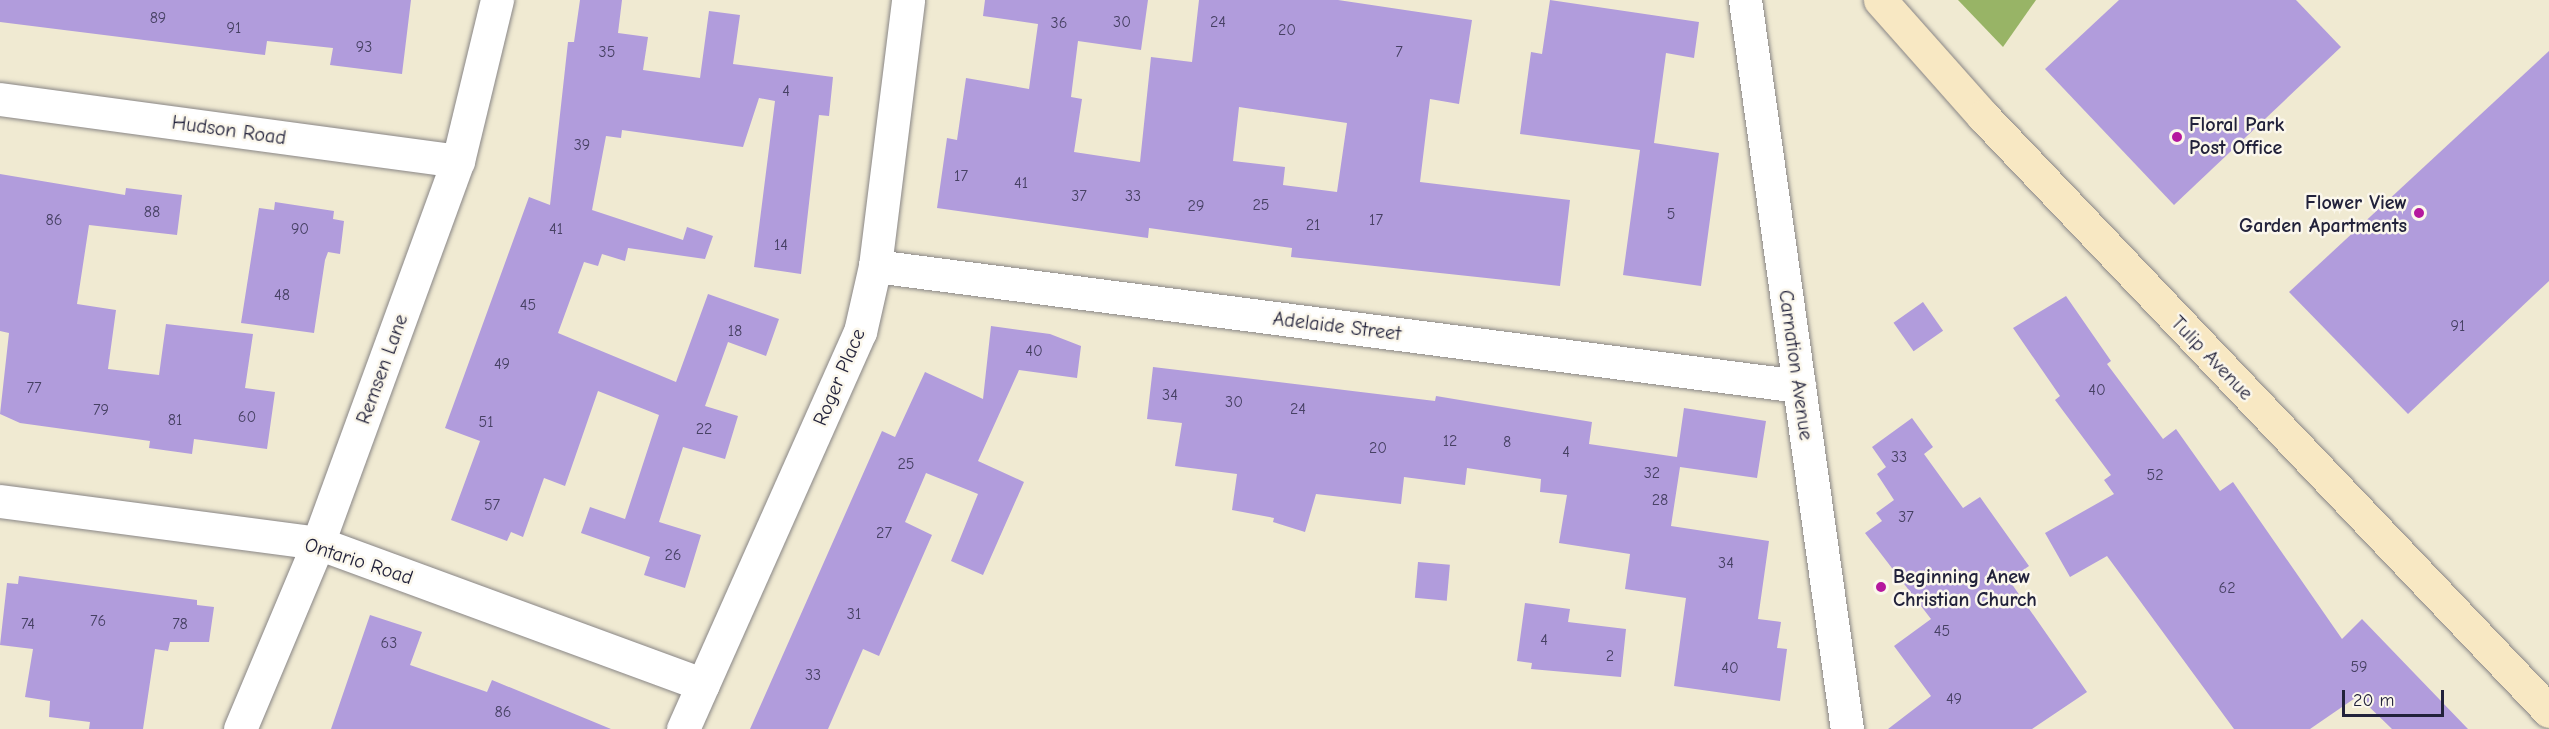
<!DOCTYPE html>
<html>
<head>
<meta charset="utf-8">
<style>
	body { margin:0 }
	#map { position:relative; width:2549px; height:729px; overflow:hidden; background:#f0ead2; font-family:"Comic Neue",sans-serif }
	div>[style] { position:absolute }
	.forest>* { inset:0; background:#98b466 }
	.building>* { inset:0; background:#b19cdc; transform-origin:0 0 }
	.roads { filter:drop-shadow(0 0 2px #898686) drop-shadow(0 0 2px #898686) }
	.street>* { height:33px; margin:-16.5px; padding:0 16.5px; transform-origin:16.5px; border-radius:16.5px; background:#fff }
	.secondary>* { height:33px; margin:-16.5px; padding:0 16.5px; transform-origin:16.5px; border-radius:16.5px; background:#f8e8c3 }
	.dots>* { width:16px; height:16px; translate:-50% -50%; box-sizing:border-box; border:3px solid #fbf7ec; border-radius:50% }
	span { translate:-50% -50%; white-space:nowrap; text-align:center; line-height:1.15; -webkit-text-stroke:5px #fbf7ec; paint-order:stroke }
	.number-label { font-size:16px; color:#464063 }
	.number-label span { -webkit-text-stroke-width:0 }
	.poi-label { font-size:20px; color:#22223b; font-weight:700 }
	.left { translate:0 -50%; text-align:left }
	.right { translate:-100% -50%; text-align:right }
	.street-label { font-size:20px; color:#22223b }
	.scale { position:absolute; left:2342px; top:690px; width:102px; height:27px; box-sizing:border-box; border:3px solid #22223b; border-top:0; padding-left:8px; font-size:18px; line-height:21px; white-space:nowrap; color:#22223b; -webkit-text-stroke:4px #fbf7ec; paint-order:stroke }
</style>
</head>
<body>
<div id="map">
	<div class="forest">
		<i style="clip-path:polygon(1958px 0,2036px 0,2003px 47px)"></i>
	</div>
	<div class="building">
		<i style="clip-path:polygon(0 0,411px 0,402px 74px,330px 65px,333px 48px,267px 41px,265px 55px,0 22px)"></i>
		<i style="clip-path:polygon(580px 0,622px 0,618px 33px,648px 37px,643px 70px,700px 78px,709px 11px,740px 15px,733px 64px,833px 77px,829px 116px,819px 115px,801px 274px,754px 267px,775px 101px,759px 98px,743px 147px,622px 130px,621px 138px,606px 136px,592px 210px,683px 240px,687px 227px,713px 236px,705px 259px,628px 248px,625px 261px,602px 254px,598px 266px,584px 262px,558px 333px,676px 382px,708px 294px,779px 319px,766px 356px,728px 342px,705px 406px,738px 416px,725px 459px,683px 447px,659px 522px,701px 535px,685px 588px,644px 575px,650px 557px,581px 533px,590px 507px,625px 519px,659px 415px,598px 391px,565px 486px,544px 478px,523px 537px,511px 532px,507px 541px,451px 520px,480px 441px,445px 428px,529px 197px,550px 205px,568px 42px,574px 42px)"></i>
		<i style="clip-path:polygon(evenodd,985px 0,1148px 0,1141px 50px,1078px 41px,1071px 97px,1082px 99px,1074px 152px,1140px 162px,1151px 57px,1192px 62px,1199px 0,1338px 0,1472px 20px,1459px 104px,1430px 99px,1420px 182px,1570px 200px,1560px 286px,1291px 257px,1292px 248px,1149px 228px,1148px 238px,937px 208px,947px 138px,957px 140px,966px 78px,1029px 89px,1038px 24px,983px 16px,985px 0,1239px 107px,1347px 123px,1337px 192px,1283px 185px,1285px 167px,1233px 161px,1239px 107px)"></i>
		<i style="clip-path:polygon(1550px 0,1699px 22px,1694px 58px,1666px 53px,1654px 143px,1719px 153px,1701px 286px,1623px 275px,1640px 150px,1520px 134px,1531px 52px,1542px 54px)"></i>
		<i style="clip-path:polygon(2119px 0,2296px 0,2341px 47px,2174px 205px,2045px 69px)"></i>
		<i style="clip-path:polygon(2549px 51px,2549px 281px,2408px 414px,2289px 292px)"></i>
		<i style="clip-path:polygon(0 174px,125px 195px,126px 188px,182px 195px,177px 235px,89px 225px,77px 304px,116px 310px,108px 369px,159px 375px,166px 324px,253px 334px,245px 388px,275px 392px,267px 449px,194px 439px,192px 454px,149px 448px,150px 441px,20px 423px,0 414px,9px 333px,0 331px)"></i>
		<i style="clip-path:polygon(275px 202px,334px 211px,333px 219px,344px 221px,340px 254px,328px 252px,325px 260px,314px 333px,241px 323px,259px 208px,274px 210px)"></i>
		<i style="clip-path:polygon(2066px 296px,2111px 361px,2107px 364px,2163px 439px,2176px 429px,2220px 491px,2233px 482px,2342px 639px,2362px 619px,2468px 729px,2392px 729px,2358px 696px,2310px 729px,2234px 729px,2107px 556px,2070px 577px,2045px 533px,2114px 494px,2104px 480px,2111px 475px,2055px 400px,2060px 396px,2013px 328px)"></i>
		<i style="left:1923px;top:302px;width:35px;height:36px;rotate:55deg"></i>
		<i style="clip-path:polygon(991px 326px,1050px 334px,1081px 346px,1077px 378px,1019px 370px,978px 461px,1024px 482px,983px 575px,951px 561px,978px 494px,926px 473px,905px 522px,932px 535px,879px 656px,863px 649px,828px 729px,750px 729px,882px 431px,895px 437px,925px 372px,983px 399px)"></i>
		<i style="clip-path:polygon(1153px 367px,1435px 401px,1436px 396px,1592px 422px,1589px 444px,1677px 457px,1684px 408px,1766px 421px,1757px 478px,1680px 467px,1671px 526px,1769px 541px,1758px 619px,1781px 622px,1777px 648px,1787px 649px,1780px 701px,1674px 686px,1686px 598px,1625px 589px,1630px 554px,1559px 543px,1567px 495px,1540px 492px,1541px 479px,1467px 468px,1465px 485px,1404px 477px,1401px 504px,1316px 494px,1305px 532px,1273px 522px,1274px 518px,1232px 510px,1237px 474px,1175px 466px,1182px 423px,1147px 419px)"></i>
		<i style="clip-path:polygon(1912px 418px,1933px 447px,1924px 454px,1963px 508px,1980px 497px,2029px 566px,2009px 580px,2087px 692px,2032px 729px,1888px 729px,1931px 696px,1894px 646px,1931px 619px,1865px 533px,1882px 521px,1876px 513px,1894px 500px,1877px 474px,1886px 467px,1872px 447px)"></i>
		<i style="left:1418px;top:562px;width:32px;height:36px;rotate:5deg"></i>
		<i style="clip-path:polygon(19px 576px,197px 600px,197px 605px,214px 607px,209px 642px,170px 642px,168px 651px,155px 649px,143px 729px,89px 729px,90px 722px,49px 717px,50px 701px,25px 697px,33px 649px,0 645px,7px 583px,18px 584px)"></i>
		<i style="clip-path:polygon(1525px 603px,1570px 609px,1568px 622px,1626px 629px,1621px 677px,1531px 669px,1532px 663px,1517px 661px)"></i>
		<i style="clip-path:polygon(370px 615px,422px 632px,410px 665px,487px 692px,492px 680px,611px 729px,331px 729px)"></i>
	</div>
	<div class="roads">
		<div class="street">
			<i style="left:1745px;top:0;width:736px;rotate:82.04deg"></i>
			<i style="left:0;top:99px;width:462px;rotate:7.7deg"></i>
			<i style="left:875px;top:266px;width:932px;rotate:7.4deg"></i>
			<i style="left:0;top:501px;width:321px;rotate:7.5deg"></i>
			<i style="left:318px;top:543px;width:410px;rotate:20.2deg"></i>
			<i style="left:240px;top:729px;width:202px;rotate:-67.2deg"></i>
			<i style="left:318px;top:543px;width:407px;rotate:-69.9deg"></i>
			<i style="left:458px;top:161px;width:166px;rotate:-76.4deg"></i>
			<i style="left:683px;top:729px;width:435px;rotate:-66deg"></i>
			<i style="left:860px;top:332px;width:68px;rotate:-77.2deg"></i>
			<i style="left:875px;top:266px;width:268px;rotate:-82.9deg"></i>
		</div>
		<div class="secondary">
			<i style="left:1880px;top:0;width:155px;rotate:48.4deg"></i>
			<i style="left:1983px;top:116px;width:821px;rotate:46.43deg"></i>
		</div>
	</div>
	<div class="dots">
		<i style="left:2177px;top:137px;background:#b5179e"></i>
		<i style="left:2419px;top:213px;background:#b5179e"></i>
		<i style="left:1881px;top:587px;background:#b5179e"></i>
	</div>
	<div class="number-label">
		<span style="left:158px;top:18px">89</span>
		<span style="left:1122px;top:22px">30</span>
		<span style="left:1218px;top:22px">24</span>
		<span style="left:1059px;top:23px">36</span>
		<span style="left:234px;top:28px">91</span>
		<span style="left:1287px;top:30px">20</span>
		<span style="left:364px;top:47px">93</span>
		<span style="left:607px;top:52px">35</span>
		<span style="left:1399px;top:52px">7</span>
		<span style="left:786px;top:91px">4</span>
		<span style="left:582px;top:145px">39</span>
		<span style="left:961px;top:176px">17</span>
		<span style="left:1021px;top:183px">41</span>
		<span style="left:1079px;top:196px">37</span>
		<span style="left:1133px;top:196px">33</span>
		<span style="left:1261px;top:205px">25</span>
		<span style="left:1196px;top:206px">29</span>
		<span style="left:152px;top:212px">88</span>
		<span style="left:1671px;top:214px">5</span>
		<span style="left:54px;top:220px">86</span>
		<span style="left:1376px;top:220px">17</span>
		<span style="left:1313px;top:225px">21</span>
		<span style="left:300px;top:229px">90</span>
		<span style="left:556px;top:229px">41</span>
		<span style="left:781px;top:245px">14</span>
		<span style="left:282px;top:295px">48</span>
		<span style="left:528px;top:305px">45</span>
		<span style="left:2458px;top:326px">91</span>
		<span style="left:735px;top:331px">18</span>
		<span style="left:1034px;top:351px">40</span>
		<span style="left:502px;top:364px">49</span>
		<span style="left:34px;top:388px">77</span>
		<span style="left:2097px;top:390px">40</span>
		<span style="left:1170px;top:395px">34</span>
		<span style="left:1234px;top:402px">30</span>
		<span style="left:1298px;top:409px">24</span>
		<span style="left:101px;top:410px">79</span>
		<span style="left:247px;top:417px">60</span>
		<span style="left:175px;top:420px">81</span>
		<span style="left:486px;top:422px">51</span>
		<span style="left:704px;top:429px">22</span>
		<span style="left:1450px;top:441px">12</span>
		<span style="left:1507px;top:442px">8</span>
		<span style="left:1378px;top:448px">20</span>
		<span style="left:1566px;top:452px">4</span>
		<span style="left:1899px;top:457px">33</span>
		<span style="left:906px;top:464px">25</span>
		<span style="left:1652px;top:473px">32</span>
		<span style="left:2155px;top:475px">52</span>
		<span style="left:1660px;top:500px">28</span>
		<span style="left:492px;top:505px">57</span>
		<span style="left:1906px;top:517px">37</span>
		<span style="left:884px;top:533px">27</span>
		<span style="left:673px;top:555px">26</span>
		<span style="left:1726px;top:563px">34</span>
		<span style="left:2227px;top:588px">62</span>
		<span style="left:854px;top:614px">31</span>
		<span style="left:98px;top:621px">76</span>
		<span style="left:28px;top:624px">74</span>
		<span style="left:180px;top:624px">78</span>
		<span style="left:1942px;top:631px">45</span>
		<span style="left:1544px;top:640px">4</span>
		<span style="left:389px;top:643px">63</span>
		<span style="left:1610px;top:656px">2</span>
		<span style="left:2359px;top:667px">59</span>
		<span style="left:1730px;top:668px">40</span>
		<span style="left:813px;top:675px">33</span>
		<span style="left:1954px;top:699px">49</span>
		<span style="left:503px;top:712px">86</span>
	</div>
	<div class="poi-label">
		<span class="left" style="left:2189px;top:136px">Floral Park<br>Post Office</span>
		<span class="right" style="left:2407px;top:214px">Flower View<br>Garden Apartments</span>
		<span class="left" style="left:1893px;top:588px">Beginning Anew<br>Christian Church</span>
	</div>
	<div class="street-label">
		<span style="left:229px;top:130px;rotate:8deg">Hudson Road</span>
		<span style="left:1337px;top:326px;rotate:7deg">Adelaide Street</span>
		<span style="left:2212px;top:358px;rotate:46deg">Tulip Avenue</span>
		<span style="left:1796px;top:365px;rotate:82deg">Carnation Avenue</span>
		<span style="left:382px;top:369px;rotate:-70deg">Remsen Lane</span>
		<span style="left:839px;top:377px;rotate:-67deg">Roger Place</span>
		<span style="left:359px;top:561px;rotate:18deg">Ontario Road</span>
	</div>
	<div class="scale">20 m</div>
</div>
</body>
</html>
